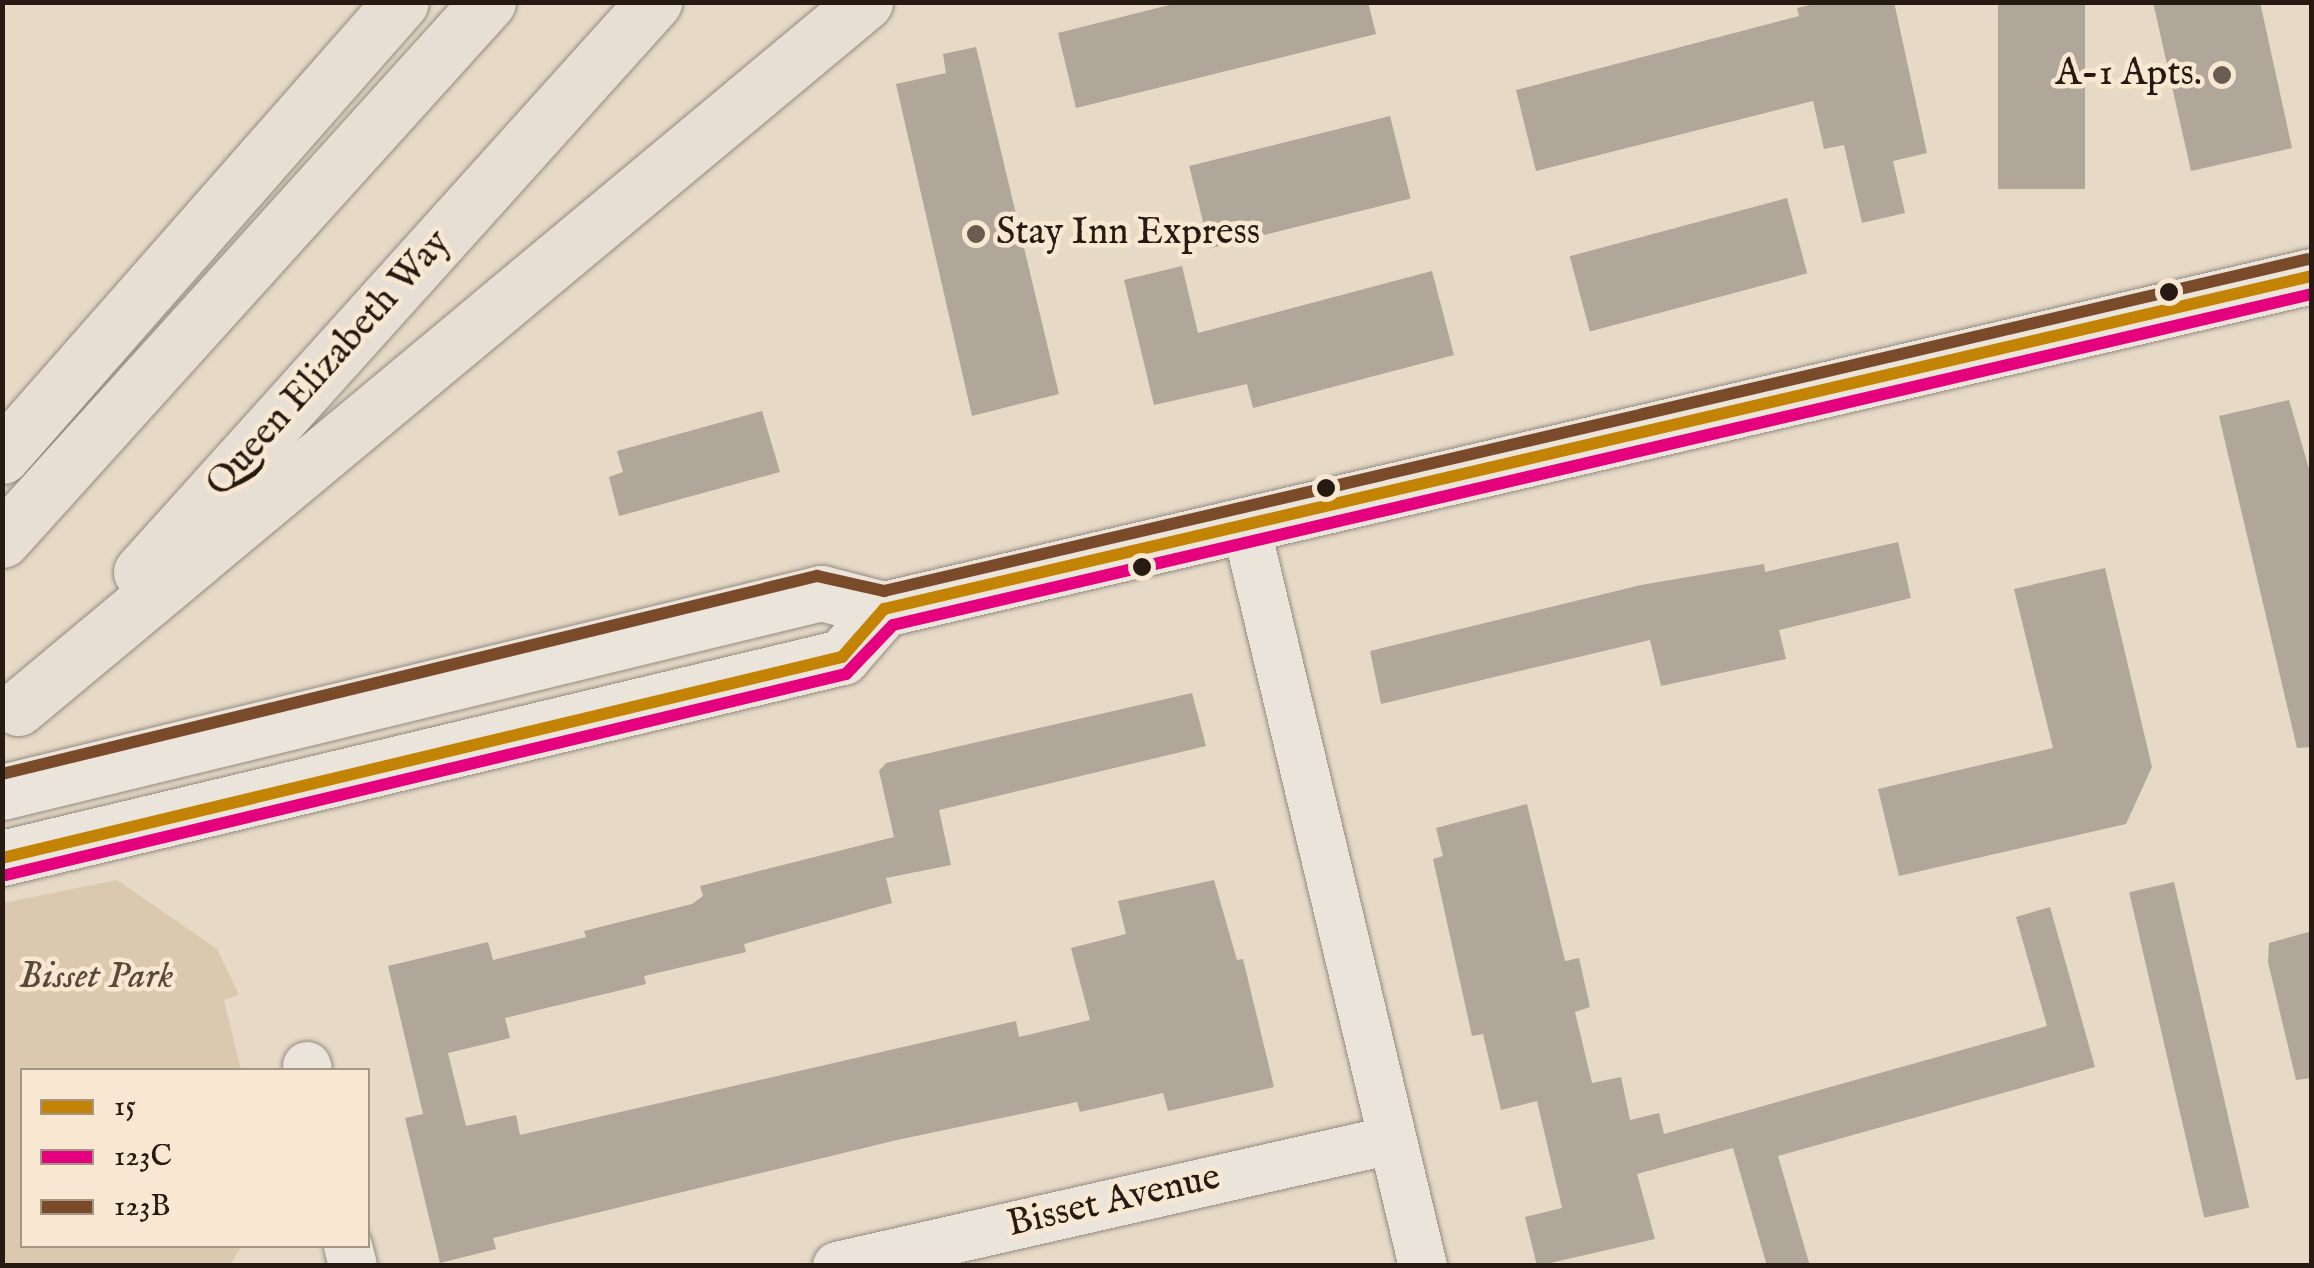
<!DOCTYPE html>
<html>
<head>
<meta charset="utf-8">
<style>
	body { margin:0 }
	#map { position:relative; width:2314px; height:1268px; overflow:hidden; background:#e6d9c6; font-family:"IM FELL English",serif }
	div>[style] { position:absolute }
	.green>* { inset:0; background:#dac8af }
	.building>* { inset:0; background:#b0a69a; transform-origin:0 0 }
	.roads { filter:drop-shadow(0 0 2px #948b80) drop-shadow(0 0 2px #948b80) }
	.street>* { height:48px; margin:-24px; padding:0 24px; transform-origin:24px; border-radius:24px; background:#eae4da }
	.secondary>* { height:55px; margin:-27.5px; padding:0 27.5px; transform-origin:27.5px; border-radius:27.5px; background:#eae4da }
	.highway>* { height:55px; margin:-27.5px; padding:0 27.5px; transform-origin:27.5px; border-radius:27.5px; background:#e7dfd4 }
	.bus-1>* { height:12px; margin:-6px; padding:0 6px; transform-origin:6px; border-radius:6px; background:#c38305 }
	.bus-2>* { height:12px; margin:-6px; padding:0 6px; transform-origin:6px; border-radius:6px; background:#e5007d }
	.bus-3>* { height:12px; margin:-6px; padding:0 6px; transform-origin:6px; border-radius:6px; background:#7a4b2a }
	.dots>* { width:28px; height:28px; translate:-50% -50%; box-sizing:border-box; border:5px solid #f8e8d1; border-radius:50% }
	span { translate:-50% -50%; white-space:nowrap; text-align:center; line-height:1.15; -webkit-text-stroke:9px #f8e8d1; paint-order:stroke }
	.poi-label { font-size:38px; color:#261a13 }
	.right { translate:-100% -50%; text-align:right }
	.left { translate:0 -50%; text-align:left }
	.street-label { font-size:38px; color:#261a13 }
	.park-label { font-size:38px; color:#594a3c; font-style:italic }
	.frame { position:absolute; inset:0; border:5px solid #261a13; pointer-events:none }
	.legend { position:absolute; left:20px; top:1068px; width:350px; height:180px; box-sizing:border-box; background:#f8e8d1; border:2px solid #a49685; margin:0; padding:12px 18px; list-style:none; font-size:30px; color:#261a13 }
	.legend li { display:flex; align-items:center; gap:20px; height:50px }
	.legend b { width:50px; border:2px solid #a49685 }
</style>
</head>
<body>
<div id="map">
	<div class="green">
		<i style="clip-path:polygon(117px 880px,217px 949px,239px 995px,224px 1000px,241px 1070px,22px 1070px,22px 1246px,241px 1246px,230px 1265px,3px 1265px,3px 903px)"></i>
	</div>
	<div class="building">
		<i style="clip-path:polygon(1181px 2px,1368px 2px,1376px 34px,1076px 108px,1058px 33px)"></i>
		<i style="clip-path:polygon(1823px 2px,1894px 2px,1927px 153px,1893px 161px,1905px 213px,1862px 223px,1844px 145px,1824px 149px,1813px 101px,1536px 171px,1516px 90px,1799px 16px,1797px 8px)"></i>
		<i style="left:1998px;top:2px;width:87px;height:187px"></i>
		<i style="clip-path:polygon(2153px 2px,2260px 2px,2292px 148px,2191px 171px)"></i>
		<i style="clip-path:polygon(976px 47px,1059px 394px,972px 416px,896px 84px,946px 73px,943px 54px)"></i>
		<i style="left:1390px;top:116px;width:85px;height:207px;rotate:76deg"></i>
		<i style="left:1787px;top:198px;width:78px;height:225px;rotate:75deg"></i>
		<i style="clip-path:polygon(1182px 266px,1198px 333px,1432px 271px,1454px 355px,1253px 408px,1247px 384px,1154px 405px,1124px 280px)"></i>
		<i style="clip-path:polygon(2289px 400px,2312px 479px,2312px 747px,2297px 748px,2219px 416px)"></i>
		<i style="clip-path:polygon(762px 411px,780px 472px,619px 516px,609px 477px,623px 472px,617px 451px)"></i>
		<i style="clip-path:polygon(1898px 542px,1911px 598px,1779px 630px,1786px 659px,1661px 686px,1650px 640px,1381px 704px,1370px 651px,1641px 585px,1764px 564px,1765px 572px)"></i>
		<i style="clip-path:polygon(2105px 568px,2152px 767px,2126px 824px,1899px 876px,1878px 789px,2053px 748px,2014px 589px)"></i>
		<i style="clip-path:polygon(1192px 693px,1206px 746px,939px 810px,951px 865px,886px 878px,892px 903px,744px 944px,746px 952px,644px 976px,646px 984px,505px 1018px,510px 1038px,448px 1053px,466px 1126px,516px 1115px,520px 1135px,1016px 1021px,1019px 1037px,1090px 1020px,1071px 948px,1126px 934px,1118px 901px,1214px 880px,1237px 960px,1243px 959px,1274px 1087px,1168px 1111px,1163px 1093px,1080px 1112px,1077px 1102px,897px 1140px,493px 1238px,496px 1249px,440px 1263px,405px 1118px,423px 1114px,388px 966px,488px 942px,493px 960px,586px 937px,584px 931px,692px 904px,703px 896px,700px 886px,894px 837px,879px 771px,886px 763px)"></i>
		<i style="clip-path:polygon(1527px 804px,1565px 961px,1579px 958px,1590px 1007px,1575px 1012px,1592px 1083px,1621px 1077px,1630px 1120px,1659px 1113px,1664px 1134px,2047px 1026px,2016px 917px,2050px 907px,2095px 1067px,1778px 1156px,1810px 1266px,1767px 1266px,1733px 1148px,1637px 1174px,1655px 1239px,1537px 1266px,1525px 1217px,1562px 1208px,1537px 1101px,1501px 1110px,1483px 1034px,1472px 1036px,1433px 859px,1443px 856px,1436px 828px)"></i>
		<i style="left:2174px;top:882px;width:334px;height:46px;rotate:77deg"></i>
		<i style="clip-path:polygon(2312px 931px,2312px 1078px,2296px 1080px,2268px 962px,2269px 943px)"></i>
	</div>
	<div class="roads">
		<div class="street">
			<i style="left:1245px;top:522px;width:765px;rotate:76.55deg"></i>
			<i style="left:307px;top:1066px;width:4px;rotate:76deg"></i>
			<i style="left:348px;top:1246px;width:21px;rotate:76deg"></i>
			<i style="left:837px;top:1266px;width:568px;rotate:-12.81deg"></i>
		</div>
		<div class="secondary">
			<i style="left:2px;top:792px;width:843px;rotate:-13.66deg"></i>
			<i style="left:821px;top:593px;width:65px;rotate:14.3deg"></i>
			<i style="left:884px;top:609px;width:1466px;rotate:-13.13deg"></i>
			<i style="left:2px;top:858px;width:864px;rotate:-13.46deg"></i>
			<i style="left:842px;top:657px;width:64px;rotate:-48.8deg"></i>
		</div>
		<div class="highway">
			<i style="left:2px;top:456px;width:604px;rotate:-48.69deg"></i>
			<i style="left:2px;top:540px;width:725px;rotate:-47.91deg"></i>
			<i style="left:141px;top:572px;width:767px;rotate:-48.01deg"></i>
			<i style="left:18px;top:708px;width:1103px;rotate:-39.81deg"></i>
		</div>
	</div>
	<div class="bus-1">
		<i style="left:2px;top:858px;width:864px;rotate:-13.46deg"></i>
		<i style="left:842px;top:657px;width:64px;rotate:-48.8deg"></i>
		<i style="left:884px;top:609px;width:1466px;rotate:-13.13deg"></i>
	</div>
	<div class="bus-2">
		<i style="left:6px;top:875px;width:864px;rotate:-13.46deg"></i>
		<i style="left:846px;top:674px;width:68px;rotate:-46.2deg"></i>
		<i style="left:893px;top:625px;width:1457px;rotate:-13.13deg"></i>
	</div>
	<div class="bus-3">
		<i style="left:2px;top:774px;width:839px;rotate:-13.66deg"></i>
		<i style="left:817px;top:576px;width:69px;rotate:12.6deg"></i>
		<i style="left:884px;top:591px;width:1462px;rotate:-13.12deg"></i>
	</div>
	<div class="dots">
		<i style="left:2222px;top:75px;background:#695d52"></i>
		<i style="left:976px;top:234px;background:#695d52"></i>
		<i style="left:2169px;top:292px;background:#261a13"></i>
		<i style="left:1326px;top:488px;background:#261a13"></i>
		<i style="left:1142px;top:567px;background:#261a13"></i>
	</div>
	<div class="poi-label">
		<span class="right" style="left:2202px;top:75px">A-1 Apts.</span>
		<span class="left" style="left:996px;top:234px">Stay Inn Express</span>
	</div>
	<div class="street-label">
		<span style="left:329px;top:364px;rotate:-48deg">Queen Elizabeth Way</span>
		<span style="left:1114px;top:1202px;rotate:-13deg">Bisset Avenue</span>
	</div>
	<div class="park-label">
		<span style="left:96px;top:978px">Bisset Park</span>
	</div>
	<div class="frame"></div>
	<ul class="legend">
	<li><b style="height:12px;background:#c38305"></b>15</li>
	<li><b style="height:12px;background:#e5007d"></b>123C</li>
	<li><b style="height:12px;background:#7a4b2a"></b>123B</li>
	</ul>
</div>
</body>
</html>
